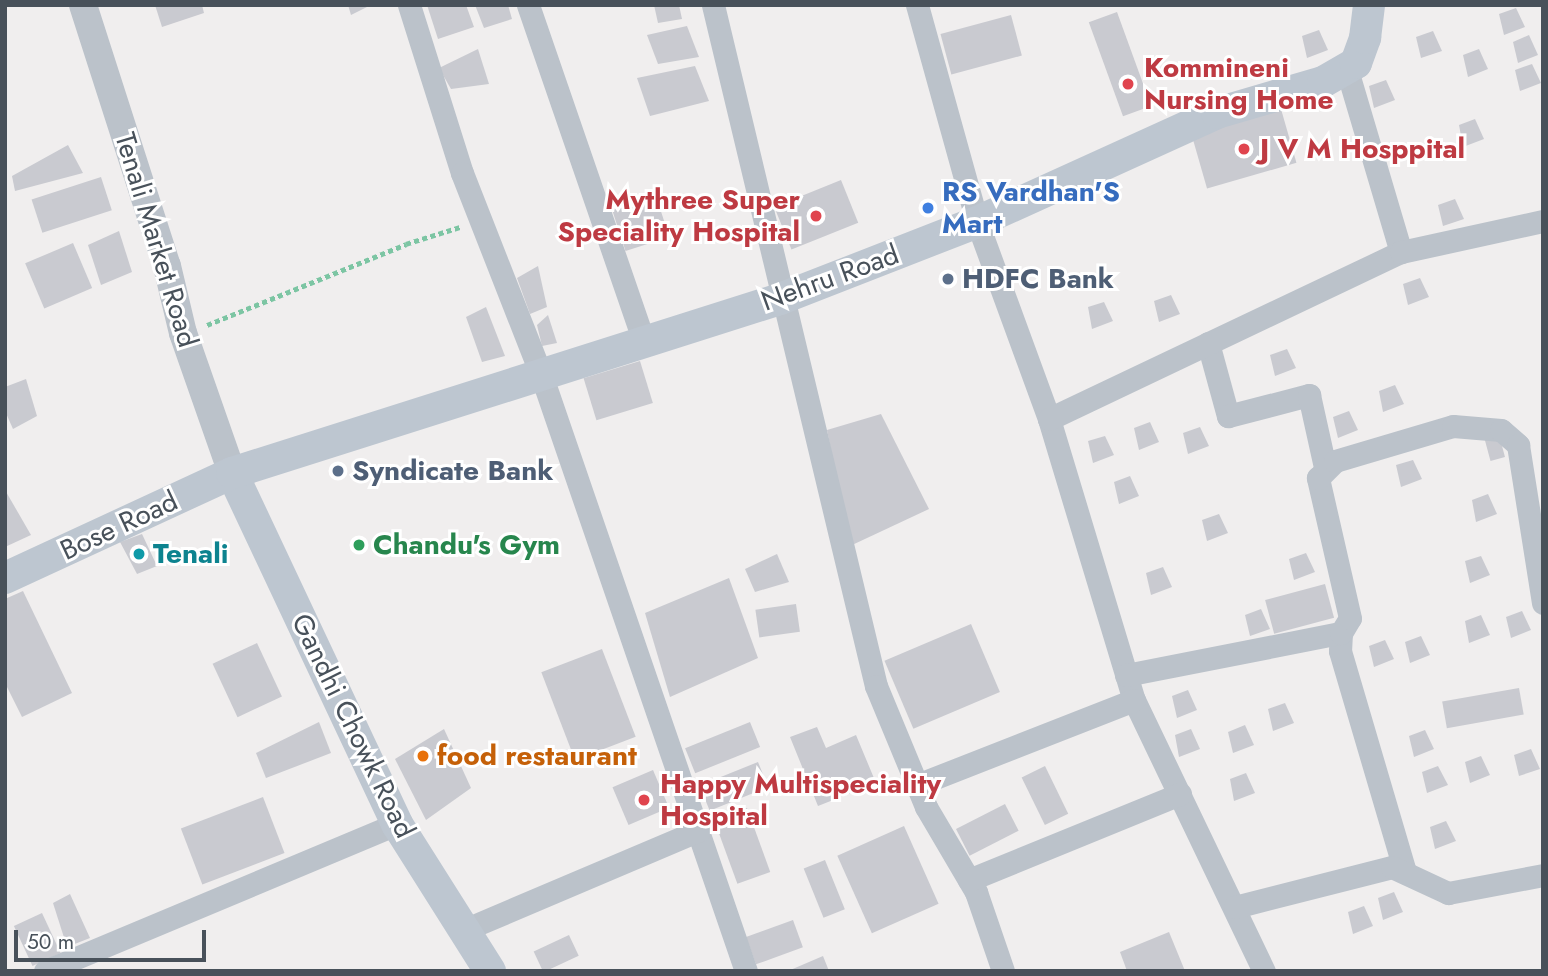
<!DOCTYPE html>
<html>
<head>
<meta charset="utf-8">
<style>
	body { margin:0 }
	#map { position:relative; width:1548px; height:976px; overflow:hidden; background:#f0eeee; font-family:Jost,sans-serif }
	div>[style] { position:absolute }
	.building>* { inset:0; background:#c9cad0; transform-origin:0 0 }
	.path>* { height:4.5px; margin-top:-2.25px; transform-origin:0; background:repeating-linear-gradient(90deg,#7cc5a3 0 5px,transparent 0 8.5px) }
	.minor>* { height:23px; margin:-11.5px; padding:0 11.5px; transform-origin:11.5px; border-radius:11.5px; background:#bbc2ca }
	.tertiary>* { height:28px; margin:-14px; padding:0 14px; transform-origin:14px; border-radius:14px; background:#bbc2ca }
	.secondary>* { height:32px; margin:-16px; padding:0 16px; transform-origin:16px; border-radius:16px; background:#bdc6d0 }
	.dots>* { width:19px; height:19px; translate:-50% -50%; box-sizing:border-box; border:4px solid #fff; border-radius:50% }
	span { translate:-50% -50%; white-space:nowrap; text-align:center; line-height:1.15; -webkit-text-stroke:6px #fff; paint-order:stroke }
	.health-label { font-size:28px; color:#be3a42; font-weight:700 }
	.left { translate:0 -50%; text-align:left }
	.right { translate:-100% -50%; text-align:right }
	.shop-label { font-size:28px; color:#366cbe; font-weight:700 }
	.street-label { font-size:28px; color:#48515a }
	.service-label { font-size:28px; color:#4e5e75; font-weight:700 }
	.leisure-label { font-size:28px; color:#27864d; font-weight:700 }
	.culture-label { font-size:28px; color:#0d838f; font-weight:700 }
	.food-label { font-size:28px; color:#c56008; font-weight:700 }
	.frame { position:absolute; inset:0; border:7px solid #48515a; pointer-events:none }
	.scale { position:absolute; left:14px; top:930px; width:192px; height:32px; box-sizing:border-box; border:4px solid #48515a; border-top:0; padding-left:9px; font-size:21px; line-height:24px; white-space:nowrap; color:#48515a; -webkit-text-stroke:5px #fff; paint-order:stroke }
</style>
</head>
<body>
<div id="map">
	<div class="building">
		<i style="clip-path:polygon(155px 5px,202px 5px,204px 13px,162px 27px)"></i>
		<i style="clip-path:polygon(348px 5px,371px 5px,351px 15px)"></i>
		<i style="clip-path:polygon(427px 5px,466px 5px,474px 27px,438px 39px)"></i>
		<i style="clip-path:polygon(475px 5px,508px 5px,512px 19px,484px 28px)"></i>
		<i style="clip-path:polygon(654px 5px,679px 5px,682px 19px,658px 23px)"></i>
		<i style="clip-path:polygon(1516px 8px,1525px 27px,1504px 35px,1499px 14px)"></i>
		<i style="left:1117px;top:12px;width:100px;height:30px;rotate:70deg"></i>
		<i style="left:1011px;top:15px;width:42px;height:73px;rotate:75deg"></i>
		<i style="clip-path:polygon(687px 26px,699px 57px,658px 64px,647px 35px)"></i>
		<i style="clip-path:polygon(1319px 30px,1328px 50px,1307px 58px,1302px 36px)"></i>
		<i style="clip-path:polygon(1433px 31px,1442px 51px,1421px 58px,1416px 37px)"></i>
		<i style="clip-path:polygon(1529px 35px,1538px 55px,1518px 63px,1513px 42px)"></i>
		<i style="clip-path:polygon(478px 49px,489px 84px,451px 89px,439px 68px)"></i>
		<i style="clip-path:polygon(1479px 49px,1488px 69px,1468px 77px,1463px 55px)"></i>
		<i style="clip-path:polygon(1532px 64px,1541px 83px,1520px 91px,1515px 70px)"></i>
		<i style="clip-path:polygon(695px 66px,709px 101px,650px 116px,637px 78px)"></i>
		<i style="clip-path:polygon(1386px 80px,1395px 100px,1374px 108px,1369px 86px)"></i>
		<i style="left:1281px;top:109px;width:56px;height:93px;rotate:74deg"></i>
		<i style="clip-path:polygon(1475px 119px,1484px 139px,1463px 147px,1459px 125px)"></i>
		<i style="clip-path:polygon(68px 145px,83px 173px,15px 191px,12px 176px)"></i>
		<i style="left:101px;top:177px;width:35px;height:73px;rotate:72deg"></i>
		<i style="left:841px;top:180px;width:46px;height:72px;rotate:68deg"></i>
		<i style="left:656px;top:196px;width:43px;height:46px;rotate:72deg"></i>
		<i style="clip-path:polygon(1455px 199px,1464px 219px,1443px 226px,1438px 205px)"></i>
		<i style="clip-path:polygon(119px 231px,132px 272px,101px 285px,88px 245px)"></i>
		<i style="left:73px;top:243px;width:49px;height:52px;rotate:67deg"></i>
		<i style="clip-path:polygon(538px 266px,547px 307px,530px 314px,517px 278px)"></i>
		<i style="clip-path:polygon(1420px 278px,1429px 297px,1408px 305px,1403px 284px)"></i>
		<i style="clip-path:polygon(1171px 295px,1180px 314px,1159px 322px,1154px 301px)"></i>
		<i style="clip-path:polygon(1104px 302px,1113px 321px,1092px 329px,1088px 307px)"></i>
		<i style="clip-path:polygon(486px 307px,505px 356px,482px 362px,466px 317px)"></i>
		<i style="clip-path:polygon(548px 315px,557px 343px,542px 346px,537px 325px)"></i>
		<i style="clip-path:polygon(1287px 349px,1296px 368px,1275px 376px,1270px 355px)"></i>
		<i style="left:640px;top:361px;width:44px;height:59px;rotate:73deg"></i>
		<i style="clip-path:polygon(26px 379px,37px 416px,13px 429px,5px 411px,5px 387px)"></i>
		<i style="clip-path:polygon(1395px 385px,1404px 404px,1383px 412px,1379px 391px)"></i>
		<i style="clip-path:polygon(1349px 411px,1358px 430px,1338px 438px,1333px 417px)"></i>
		<i style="clip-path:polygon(881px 414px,929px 509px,850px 546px,827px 430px)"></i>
		<i style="clip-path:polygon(1150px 422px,1159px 442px,1139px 450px,1134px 428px)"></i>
		<i style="clip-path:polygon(1200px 427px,1209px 446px,1188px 454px,1183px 433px)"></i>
		<i style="left:1498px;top:431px;width:27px;height:15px;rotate:75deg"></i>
		<i style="clip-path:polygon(1105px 436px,1114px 455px,1093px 463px,1088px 441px)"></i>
		<i style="clip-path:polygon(1413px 460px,1422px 479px,1401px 487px,1396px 465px)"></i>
		<i style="clip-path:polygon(1130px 476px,1139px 496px,1119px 504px,1114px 482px)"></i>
		<i style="clip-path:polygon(5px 490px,31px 535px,5px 547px)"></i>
		<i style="clip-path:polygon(1488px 494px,1497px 514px,1476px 522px,1472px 500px)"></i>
		<i style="clip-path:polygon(1219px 514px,1228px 533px,1207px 541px,1202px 520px)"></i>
		<i style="clip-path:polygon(142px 534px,157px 566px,137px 574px,120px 542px)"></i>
		<i style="clip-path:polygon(1306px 553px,1315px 572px,1294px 580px,1289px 559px)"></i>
		<i style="clip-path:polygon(777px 554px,789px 582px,755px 592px,745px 569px)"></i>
		<i style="clip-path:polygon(1481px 556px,1490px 575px,1470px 583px,1465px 561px)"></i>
		<i style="clip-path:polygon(1163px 567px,1172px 587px,1151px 595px,1146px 573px)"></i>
		<i style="clip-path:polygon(729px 578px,758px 658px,670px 697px,645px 613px)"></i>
		<i style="left:1325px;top:584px;width:35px;height:62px;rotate:75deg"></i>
		<i style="clip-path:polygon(23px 591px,72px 693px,22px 717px,5px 683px,5px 599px)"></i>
		<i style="left:796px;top:604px;width:28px;height:41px;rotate:82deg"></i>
		<i style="clip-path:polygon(1261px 609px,1270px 629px,1250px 636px,1245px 615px)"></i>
		<i style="clip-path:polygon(1522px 611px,1531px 630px,1511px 638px,1506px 617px)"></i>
		<i style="clip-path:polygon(1481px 615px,1490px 635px,1469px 643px,1465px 621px)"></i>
		<i style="left:971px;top:624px;width:74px;height:94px;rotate:67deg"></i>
		<i style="clip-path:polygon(1421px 636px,1430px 655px,1410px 663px,1405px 642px)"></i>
		<i style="clip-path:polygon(1385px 640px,1394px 659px,1374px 667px,1369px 646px)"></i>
		<i style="left:257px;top:643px;width:59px;height:49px;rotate:65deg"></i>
		<i style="left:602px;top:649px;width:94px;height:65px;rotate:69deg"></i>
		<i style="left:1519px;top:688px;width:27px;height:78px;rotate:80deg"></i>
		<i style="clip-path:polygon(1188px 690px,1197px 710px,1177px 718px,1172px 696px)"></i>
		<i style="clip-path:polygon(1285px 703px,1294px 723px,1273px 731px,1268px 709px)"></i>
		<i style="clip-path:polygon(319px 722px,331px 753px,266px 778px,256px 753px)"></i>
		<i style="left:750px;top:722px;width:27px;height:70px;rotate:68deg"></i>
		<i style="clip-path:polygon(1245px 725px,1254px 745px,1233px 753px,1228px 732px)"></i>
		<i style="clip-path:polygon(817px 727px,826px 748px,856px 735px,876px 783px,818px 806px,790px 737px)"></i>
		<i style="clip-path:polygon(444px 729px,471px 788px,426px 820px,395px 759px)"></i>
		<i style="clip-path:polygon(1191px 729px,1200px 749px,1179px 757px,1175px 735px)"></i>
		<i style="clip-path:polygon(1425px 730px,1434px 749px,1414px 757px,1409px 736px)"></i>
		<i style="clip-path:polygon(1531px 749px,1540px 769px,1519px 776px,1514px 755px)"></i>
		<i style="clip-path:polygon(1481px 756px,1490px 775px,1470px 783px,1465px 762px)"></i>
		<i style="left:758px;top:762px;width:27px;height:63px;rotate:68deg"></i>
		<i style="left:1045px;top:766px;width:53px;height:26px;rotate:64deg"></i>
		<i style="clip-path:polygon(1438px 766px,1448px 785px,1427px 793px,1422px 772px)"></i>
		<i style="left:653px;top:770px;width:41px;height:44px;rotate:67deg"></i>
		<i style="clip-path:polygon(1246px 773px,1255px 793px,1234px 801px,1230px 779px)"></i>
		<i style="left:263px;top:797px;width:60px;height:88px;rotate:69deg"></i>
		<i style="left:1005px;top:804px;width:30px;height:55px;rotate:63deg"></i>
		<i style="left:747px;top:808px;width:68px;height:35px;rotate:70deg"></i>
		<i style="clip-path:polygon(1446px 821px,1456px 841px,1435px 849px,1430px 827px)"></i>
		<i style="left:904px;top:826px;width:85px;height:73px;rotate:66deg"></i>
		<i style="left:825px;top:860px;width:53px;height:23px;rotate:68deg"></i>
		<i style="clip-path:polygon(1394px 892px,1403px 912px,1383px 920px,1378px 898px)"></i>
		<i style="clip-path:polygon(70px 894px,90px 938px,67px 947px,53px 903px)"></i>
		<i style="clip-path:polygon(1364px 906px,1373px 926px,1353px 934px,1348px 912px)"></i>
		<i style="left:42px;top:913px;width:44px;height:31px;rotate:65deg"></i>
		<i style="left:793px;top:920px;width:29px;height:50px;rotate:70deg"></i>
		<i style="clip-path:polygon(1169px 932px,1185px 971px,1127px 971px,1120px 952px)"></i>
		<i style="left:569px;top:935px;width:23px;height:39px;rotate:65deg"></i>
		<i style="clip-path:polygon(823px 956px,829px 971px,788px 971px)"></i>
	</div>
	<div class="path">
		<i style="left:207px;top:325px;width:215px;rotate:-22.1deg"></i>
		<i style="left:406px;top:244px;width:57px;rotate:-17.5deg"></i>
	</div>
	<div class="minor">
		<i style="left:409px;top:5px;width:176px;rotate:72.5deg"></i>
		<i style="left:462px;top:173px;width:219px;rotate:68.6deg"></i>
		<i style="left:542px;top:377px;width:628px;rotate:71.05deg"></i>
		<i style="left:528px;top:5px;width:355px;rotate:71deg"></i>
		<i style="left:713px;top:5px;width:700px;rotate:76.54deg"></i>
		<i style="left:876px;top:686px;width:131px;rotate:67.5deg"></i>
		<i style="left:926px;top:807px;width:99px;rotate:59.5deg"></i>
		<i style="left:976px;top:892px;width:83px;rotate:71.1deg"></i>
		<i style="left:917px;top:5px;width:225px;rotate:74.5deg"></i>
		<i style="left:977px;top:222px;width:210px;rotate:69.9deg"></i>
		<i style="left:1049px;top:419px;width:294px;rotate:73.2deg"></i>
		<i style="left:1134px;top:700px;width:301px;rotate:64.4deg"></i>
		<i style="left:1347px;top:70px;width:190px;rotate:73.5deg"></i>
		<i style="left:1208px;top:343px;width:76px;rotate:74.7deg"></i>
		<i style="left:1228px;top:416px;width:84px;rotate:-14.5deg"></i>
		<i style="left:1309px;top:395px;width:74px;rotate:77.5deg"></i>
		<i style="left:1049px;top:419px;width:390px;rotate:-25.4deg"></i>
		<i style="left:1401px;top:252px;width:145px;rotate:-12.3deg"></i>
		<i style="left:1341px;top:633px;width:18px;rotate:93deg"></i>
		<i style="left:1340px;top:651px;width:227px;rotate:73.6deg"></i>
		<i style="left:1126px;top:675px;width:219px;rotate:-11.1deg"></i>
		<i style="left:1341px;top:633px;width:17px;rotate:-59deg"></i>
		<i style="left:1350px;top:618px;width:144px;rotate:-102.9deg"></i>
		<i style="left:1318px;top:478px;width:24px;rotate:-45deg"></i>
		<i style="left:1335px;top:461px;width:123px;rotate:-16.5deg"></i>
		<i style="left:1453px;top:426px;width:48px;rotate:4.8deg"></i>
		<i style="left:1501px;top:430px;width:23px;rotate:41deg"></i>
		<i style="left:1518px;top:445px;width:160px;rotate:81deg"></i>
		<i style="left:917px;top:785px;width:233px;rotate:-21.4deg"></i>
		<i style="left:969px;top:880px;width:228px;rotate:-22.2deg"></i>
		<i style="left:1235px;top:907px;width:162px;rotate:-14.3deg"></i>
		<i style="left:1392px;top:867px;width:62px;rotate:24.9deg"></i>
		<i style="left:1448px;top:893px;width:97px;rotate:-10.7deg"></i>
		<i style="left:464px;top:930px;width:256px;rotate:-23deg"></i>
		<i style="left:45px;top:971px;width:381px;rotate:-22.7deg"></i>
	</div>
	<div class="tertiary">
		<i style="left:83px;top:5px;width:274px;rotate:72.2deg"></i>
		<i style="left:167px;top:266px;width:69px;rotate:76.6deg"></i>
		<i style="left:183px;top:333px;width:148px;rotate:70.7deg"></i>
	</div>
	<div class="secondary">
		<i style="left:232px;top:473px;width:388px;rotate:64.8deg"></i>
		<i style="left:397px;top:824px;width:174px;rotate:57.7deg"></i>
		<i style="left:5px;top:578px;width:250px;rotate:-24.8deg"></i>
		<i style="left:232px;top:473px;width:575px;rotate:-17.62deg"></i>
		<i style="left:780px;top:299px;width:212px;rotate:-21.3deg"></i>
		<i style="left:977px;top:222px;width:264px;rotate:-24.4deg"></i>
		<i style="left:1217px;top:113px;width:110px;rotate:-16.3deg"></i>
		<i style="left:1323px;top:82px;width:38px;rotate:-30deg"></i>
		<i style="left:1356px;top:63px;width:27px;rotate:-70deg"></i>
		<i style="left:1365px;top:38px;width:33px;rotate:-83deg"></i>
	</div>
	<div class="dots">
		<i style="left:1128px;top:84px;background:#e0444e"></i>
		<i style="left:1244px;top:149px;background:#e0444e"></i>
		<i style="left:928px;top:208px;background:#3f7fe0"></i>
		<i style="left:816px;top:216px;background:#e0444e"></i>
		<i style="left:948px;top:279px;background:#5c6f8a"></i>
		<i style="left:338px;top:471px;background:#5c6f8a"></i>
		<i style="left:359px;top:545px;background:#2e9e5b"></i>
		<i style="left:139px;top:554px;background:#0f9aa8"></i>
		<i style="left:423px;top:756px;background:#e8710a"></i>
		<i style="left:644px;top:800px;background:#e0444e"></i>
	</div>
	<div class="health-label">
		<span class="left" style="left:1144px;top:84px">Kommineni<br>Nursing Home</span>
		<span class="left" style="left:1260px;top:149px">J V M Hosppital</span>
		<span class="right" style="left:800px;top:216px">Mythree Super<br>Speciality Hospital</span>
		<span class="left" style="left:660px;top:800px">Happy Multispeciality<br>Hospital</span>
	</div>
	<div class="shop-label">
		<span class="left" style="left:942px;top:208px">RS Vardhan'S<br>Mart</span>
	</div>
	<div class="street-label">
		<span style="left:156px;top:240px;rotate:73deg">Tenali Market Road</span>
		<span style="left:830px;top:278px;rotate:-20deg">Nehru Road</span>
		<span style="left:119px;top:526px;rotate:-25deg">Bose Road</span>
		<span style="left:353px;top:726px;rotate:64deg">Gandhi Chowk Road</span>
	</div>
	<div class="service-label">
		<span class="left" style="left:962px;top:279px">HDFC Bank</span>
		<span class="left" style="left:352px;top:471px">Syndicate Bank</span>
	</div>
	<div class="leisure-label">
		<span class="left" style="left:373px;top:545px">Chandu's Gym</span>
	</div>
	<div class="culture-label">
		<span class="left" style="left:153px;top:554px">Tenali</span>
	</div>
	<div class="food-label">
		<span class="left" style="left:437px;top:756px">food restaurant</span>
	</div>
	<div class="frame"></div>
	<div class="scale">50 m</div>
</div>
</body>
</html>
